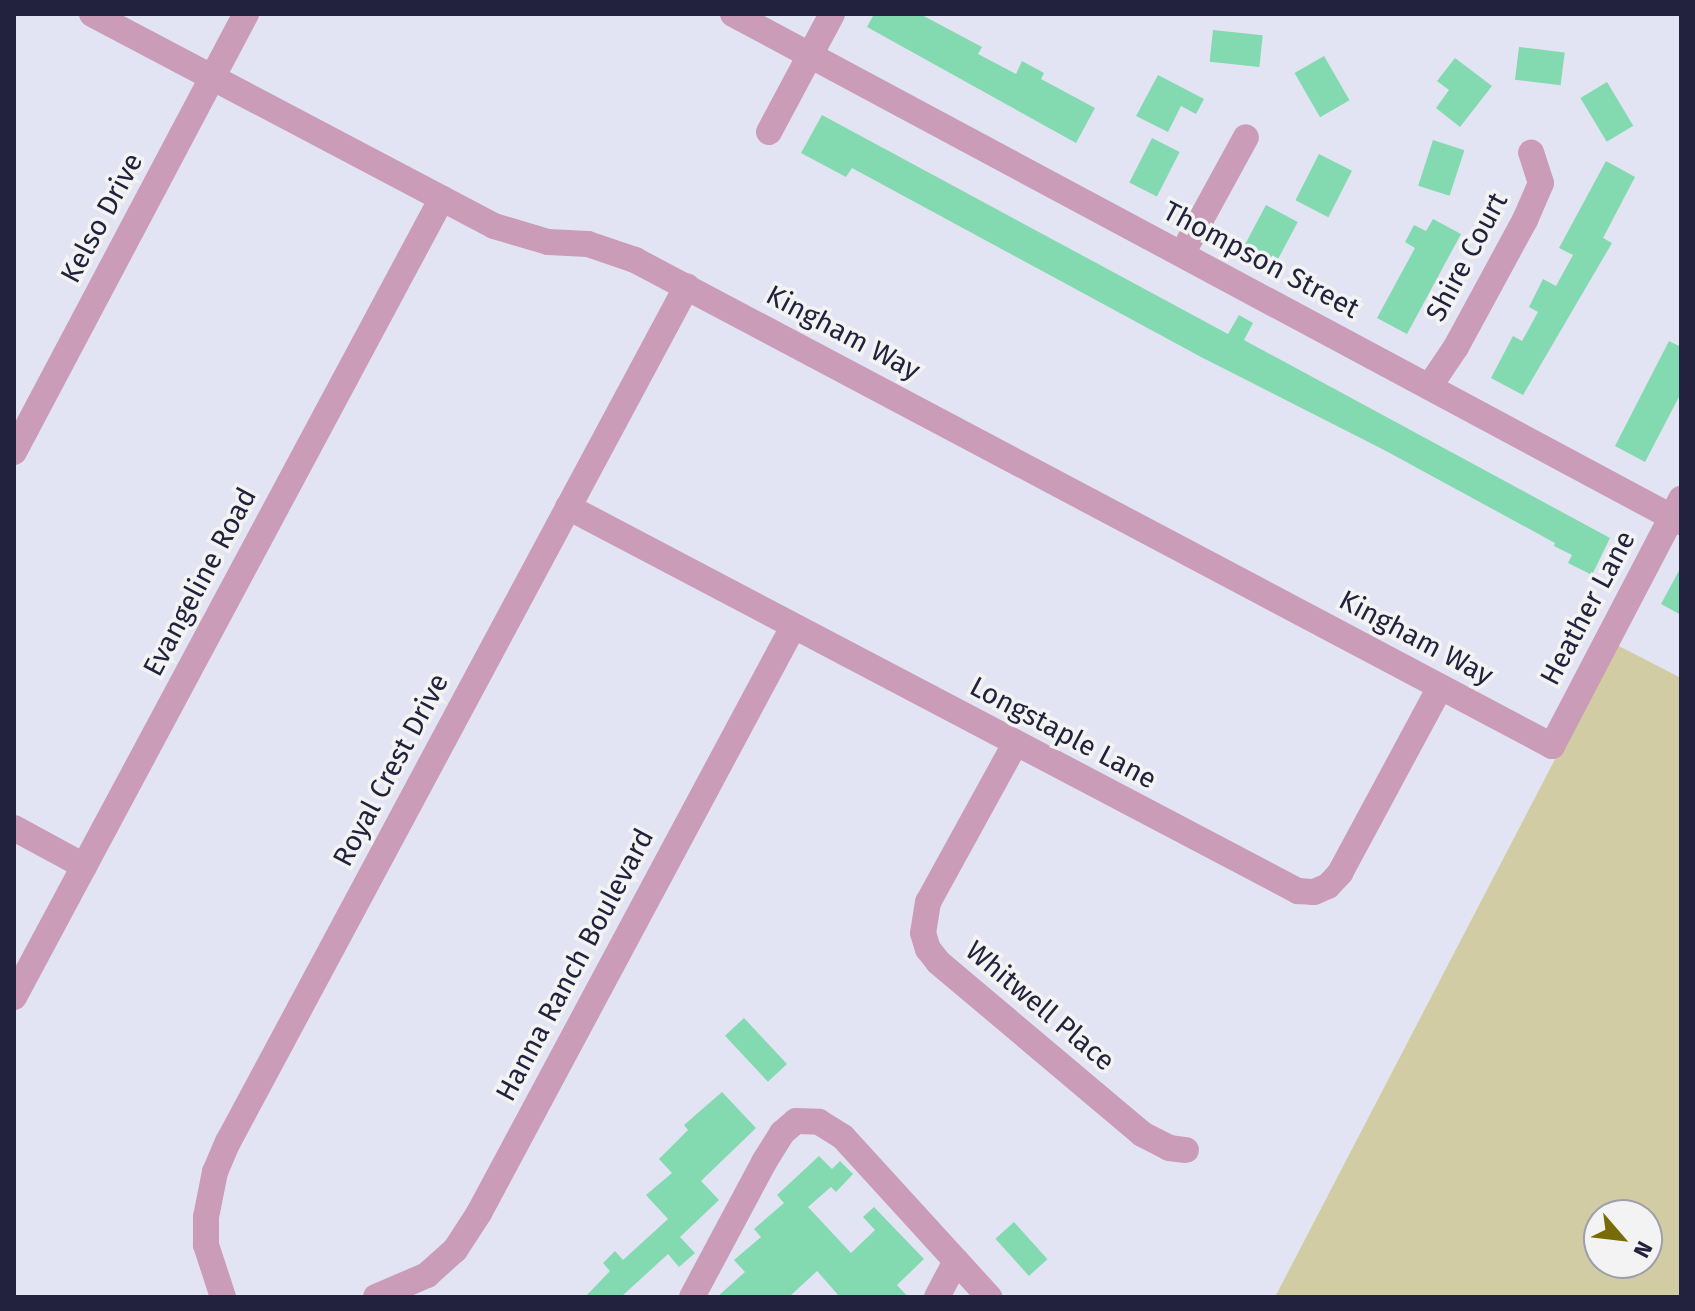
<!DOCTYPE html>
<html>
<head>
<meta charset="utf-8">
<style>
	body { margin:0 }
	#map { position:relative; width:1695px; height:1311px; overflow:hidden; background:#e3e4f3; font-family:"Fira Sans",sans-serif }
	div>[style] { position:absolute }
	.green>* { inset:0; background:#d1cca4 }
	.building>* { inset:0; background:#83d9b0; transform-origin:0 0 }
	.minor>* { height:26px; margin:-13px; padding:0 13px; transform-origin:13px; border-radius:13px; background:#ca9cb7 }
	span { translate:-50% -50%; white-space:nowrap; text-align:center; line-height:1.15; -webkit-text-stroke:7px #f3f3f3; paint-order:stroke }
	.street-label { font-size:28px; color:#22223e }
	.frame { position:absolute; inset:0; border:16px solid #22223e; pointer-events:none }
	.north { position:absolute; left:1583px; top:1199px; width:80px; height:80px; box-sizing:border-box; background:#f3f3f3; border:2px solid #9f9fab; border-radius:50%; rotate:118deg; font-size:22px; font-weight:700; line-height:32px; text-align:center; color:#22223e }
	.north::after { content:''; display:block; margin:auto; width:28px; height:36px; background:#776c07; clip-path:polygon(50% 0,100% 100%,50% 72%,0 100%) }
</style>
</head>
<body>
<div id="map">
	<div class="green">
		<i style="clip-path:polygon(evenodd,1615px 644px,1681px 678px,1681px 1297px,1275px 1297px,1615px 644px,1599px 1215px,1647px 1215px,1647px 1263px,1599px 1263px,1599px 1215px)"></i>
	</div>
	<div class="building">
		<i style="clip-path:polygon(874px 14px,920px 14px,982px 47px,978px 54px,1016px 74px,1022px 61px,1044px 73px,1041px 79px,1095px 108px,1076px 143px,867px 27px)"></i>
		<i style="left:1213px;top:30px;width:50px;height:32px;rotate:6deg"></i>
		<i style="left:1519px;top:47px;width:46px;height:33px;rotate:7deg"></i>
		<i style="left:1324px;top:56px;width:51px;height:34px;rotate:60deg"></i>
		<i style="clip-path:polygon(1455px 58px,1492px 86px,1460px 127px,1436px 108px,1449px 90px,1437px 81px)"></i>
		<i style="clip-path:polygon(1158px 75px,1204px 99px,1196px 114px,1181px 106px,1168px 132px,1136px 116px)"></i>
		<i style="left:1607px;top:82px;width:51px;height:31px;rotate:59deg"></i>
		<i style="clip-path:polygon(822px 115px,1228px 334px,1239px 315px,1253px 323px,1244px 340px,1610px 538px,1592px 575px,1568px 563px,1572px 555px,1554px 546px,1555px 543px,1386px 451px,1201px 357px,852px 168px,846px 177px,801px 153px)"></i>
		<i style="left:1152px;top:138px;width:31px;height:50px;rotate:27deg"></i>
		<i style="left:1433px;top:140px;width:33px;height:48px;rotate:18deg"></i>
		<i style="left:1319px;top:154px;width:37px;height:52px;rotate:27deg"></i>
		<i style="clip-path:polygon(1606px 161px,1635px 177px,1603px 238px,1612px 243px,1523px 395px,1491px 378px,1513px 336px,1522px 341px,1538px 312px,1529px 307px,1543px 279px,1556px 286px,1573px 255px,1559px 248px)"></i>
		<i style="left:1266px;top:205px;width:36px;height:47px;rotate:28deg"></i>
		<i style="clip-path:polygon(1433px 219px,1461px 234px,1407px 334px,1377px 318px,1415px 248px,1405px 242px,1414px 225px,1426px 231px)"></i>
		<i style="clip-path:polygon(1669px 341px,1681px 347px,1681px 393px,1645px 462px,1615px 446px)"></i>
		<i style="clip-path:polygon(1681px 567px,1681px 615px,1661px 604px)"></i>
		<i style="left:744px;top:1018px;width:63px;height:26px;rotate:47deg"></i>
		<i style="clip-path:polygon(722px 1092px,756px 1128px,701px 1181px,719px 1200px,680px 1237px,695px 1253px,679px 1267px,668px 1254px,621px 1297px,585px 1297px,610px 1271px,603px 1263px,615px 1251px,623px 1260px,668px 1219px,646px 1195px,672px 1173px,659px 1159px,688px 1130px,684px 1125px)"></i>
		<i style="clip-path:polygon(819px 1156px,832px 1169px,840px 1161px,853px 1174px,836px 1192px,831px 1187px,808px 1207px,851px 1253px,875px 1230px,863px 1217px,874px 1207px,924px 1259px,897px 1285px,908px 1297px,840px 1297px,817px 1271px,789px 1297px,717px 1297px,745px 1272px,734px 1260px,761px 1237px,754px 1229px,784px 1203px,777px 1195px)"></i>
		<i style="left:1014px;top:1222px;width:50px;height:25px;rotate:48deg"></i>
	</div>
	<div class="minor">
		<i style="left:92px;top:14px;width:454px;rotate:27.8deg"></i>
		<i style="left:494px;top:226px;width:56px;rotate:16.5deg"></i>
		<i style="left:548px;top:242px;width:40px;rotate:2.9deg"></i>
		<i style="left:588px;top:244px;width:50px;rotate:18.8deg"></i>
		<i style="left:635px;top:260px;width:1038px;rotate:27.92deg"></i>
		<i style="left:1552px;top:746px;width:279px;rotate:-62.4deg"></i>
		<i style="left:733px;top:14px;width:1076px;rotate:28.19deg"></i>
		<i style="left:769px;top:132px;width:134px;rotate:-61.9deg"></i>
		<i style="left:1182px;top:254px;width:133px;rotate:-61.3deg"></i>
		<i style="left:1429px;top:387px;width:48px;rotate:-56deg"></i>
		<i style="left:1456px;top:347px;width:145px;rotate:-61.5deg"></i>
		<i style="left:1525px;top:220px;width:40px;rotate:-66.6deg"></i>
		<i style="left:1541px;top:183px;width:32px;rotate:-108deg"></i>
		<i style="left:14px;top:452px;width:496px;rotate:-62.1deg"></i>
		<i style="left:568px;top:507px;width:825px;rotate:27.75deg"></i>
		<i style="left:1298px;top:891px;width:16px;rotate:4deg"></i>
		<i style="left:1314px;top:892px;width:15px;rotate:-23deg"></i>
		<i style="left:1328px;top:886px;width:18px;rotate:-47deg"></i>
		<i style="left:1340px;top:873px;width:211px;rotate:-61.7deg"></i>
		<i style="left:1015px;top:744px;width:180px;rotate:118.8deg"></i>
		<i style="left:928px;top:902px;width:31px;rotate:99deg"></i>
		<i style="left:923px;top:933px;width:17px;rotate:73deg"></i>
		<i style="left:928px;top:949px;width:16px;rotate:52deg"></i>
		<i style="left:938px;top:962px;width:267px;rotate:40.1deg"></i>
		<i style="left:1142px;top:1134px;width:30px;rotate:27deg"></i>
		<i style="left:1169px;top:1148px;width:17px;rotate:7deg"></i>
		<i style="left:14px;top:828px;width:80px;rotate:28.5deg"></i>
		<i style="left:14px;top:997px;width:906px;rotate:-61.82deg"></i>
		<i style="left:223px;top:1297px;width:55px;rotate:-108.1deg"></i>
		<i style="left:206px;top:1245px;width:28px;rotate:-90deg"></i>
		<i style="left:206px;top:1217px;width:46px;rotate:-78.7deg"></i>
		<i style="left:215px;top:1172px;width:33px;rotate:-67deg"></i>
		<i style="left:228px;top:1142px;width:971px;rotate:-61.8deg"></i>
		<i style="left:376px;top:1297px;width:56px;rotate:-23.3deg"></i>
		<i style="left:427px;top:1275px;width:38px;rotate:-42deg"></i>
		<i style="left:455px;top:1250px;width:44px;rotate:-57deg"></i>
		<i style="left:479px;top:1213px;width:665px;rotate:-61.82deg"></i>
		<i style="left:692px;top:1297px;width:153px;rotate:-61.9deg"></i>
		<i style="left:764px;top:1162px;width:34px;rotate:-58deg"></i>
		<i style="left:782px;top:1133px;width:18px;rotate:-41deg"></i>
		<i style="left:796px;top:1121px;width:23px;rotate:2deg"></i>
		<i style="left:819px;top:1122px;width:28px;rotate:32deg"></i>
		<i style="left:843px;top:1137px;width:217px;rotate:47.6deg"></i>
		<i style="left:937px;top:1297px;width:41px;rotate:-62.2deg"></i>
	</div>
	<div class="street-label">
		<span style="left:102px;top:218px;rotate:-62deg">Kelso Drive</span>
		<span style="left:1467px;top:257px;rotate:-62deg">Shire Court</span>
		<span style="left:1261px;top:260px;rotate:28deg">Thompson Street</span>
		<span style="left:843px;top:333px;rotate:28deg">Kingham Way</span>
		<span style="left:200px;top:582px;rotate:-62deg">Evangeline Road</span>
		<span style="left:1588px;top:608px;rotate:-62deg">Heather Lane</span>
		<span style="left:1416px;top:638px;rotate:28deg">Kingham Way</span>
		<span style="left:1063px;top:733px;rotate:28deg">Longstaple Lane</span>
		<span style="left:391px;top:770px;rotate:-62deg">Royal Crest Drive</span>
		<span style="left:575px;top:965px;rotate:-62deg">Hanna Ranch Boulevard</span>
		<span style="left:1040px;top:1006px;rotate:40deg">Whitwell Place</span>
	</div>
	<div class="frame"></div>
	<div class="north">N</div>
</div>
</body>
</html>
